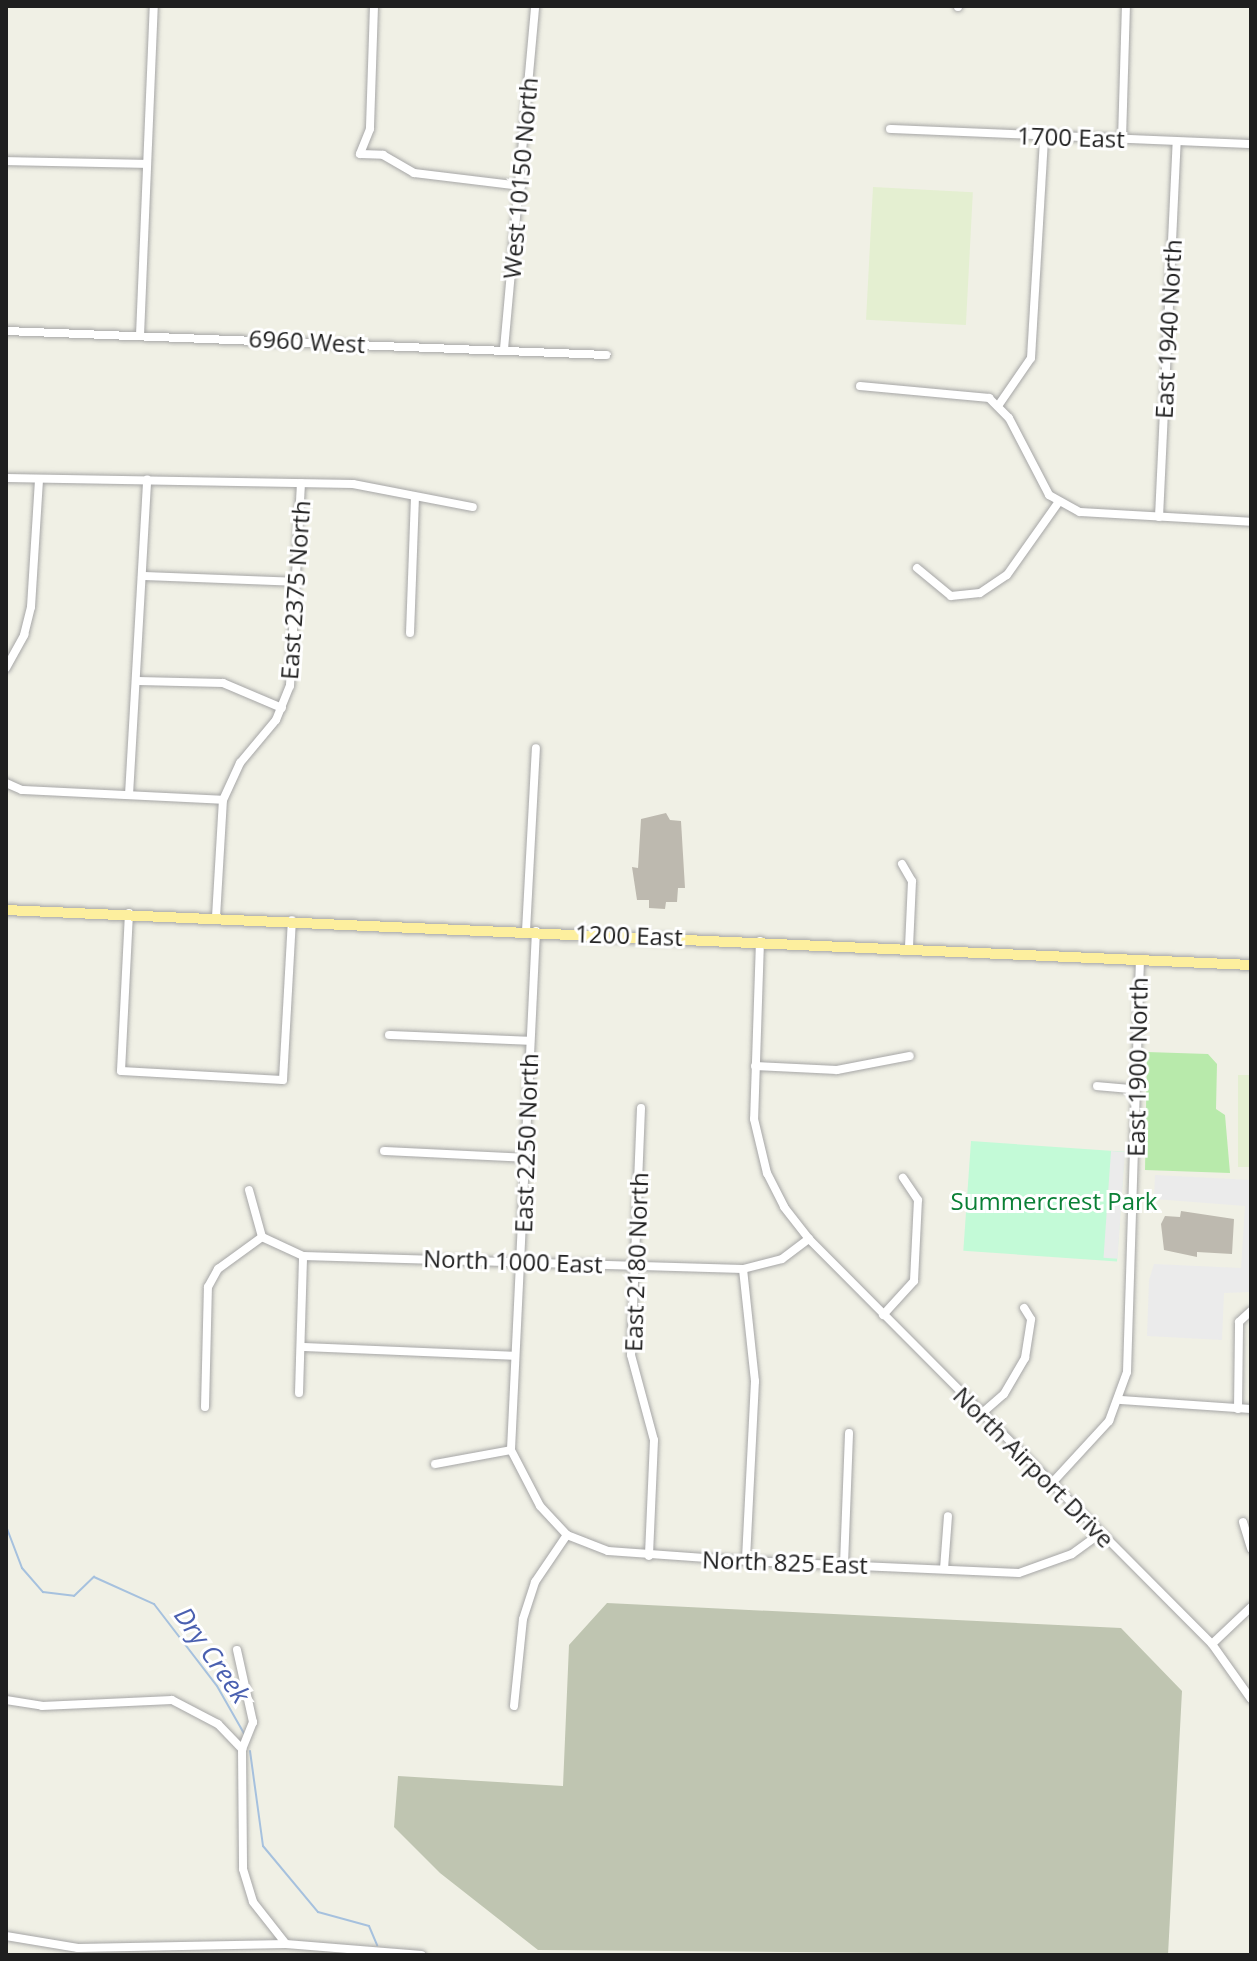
<!DOCTYPE html>
<html>
<head>
<meta charset="utf-8">
<style>
	body { margin:0 }
	#map { position:relative; width:1257px; height:1961px; overflow:hidden; background:#f0f0e5; font-family:"Open Sans",sans-serif }
	div>[style] { position:absolute }
	.construction>* { inset:0; background:#bfc5b1 }
	.farmland>* { inset:0; background:#e4efd1; transform-origin:0 0 }
	.grass>* { inset:0; background:#b8eaab }
	.park>* { inset:0; background:#c3fad7; transform-origin:0 0 }
	.parking>* { inset:0; background:#ebebeb; transform-origin:0 0 }
	.stream>* { height:2px; margin:-1px; padding:0 1px; transform-origin:1px; border-radius:1px; background:#a6c1de }
	.building>* { inset:0; background:#bdb9af }
	.roads { filter:drop-shadow(0 0 2px #a6a6a6) drop-shadow(0 0 2px #a6a6a6) }
	.minor>* { height:8px; margin:-4px; padding:0 4px; transform-origin:4px; border-radius:4px; background:#fff }
	.major>* { height:10px; margin:-5px; padding:0 5px; transform-origin:5px; border-radius:5px; background:#fdef9e }
	span { translate:-50% -50%; white-space:nowrap; text-align:center; line-height:1.15; -webkit-text-stroke:6px #fff; paint-order:stroke }
	.street-label { font-size:24px; color:#1f1f1f }
	.park-label { font-size:24px; color:#0b8036 }
	.water-label { font-size:26px; color:#4a60b0; font-style:italic }
	.frame { position:absolute; inset:0; border:8px solid #1f1f1f; pointer-events:none }
</style>
</head>
<body>
<div id="map">
	<div class="construction">
		<i style="clip-path:polygon(607px 1603px,1121px 1628px,1182px 1691px,1168px 1955px,538px 1950px,440px 1873px,394px 1827px,398px 1776px,563px 1786px,569px 1645px)"></i>
	</div>
	<div class="farmland">
		<i style="left:873px;top:187px;width:100px;height:133px;rotate:3deg"></i>
		<i style="left:1238px;top:1075px;width:13px;height:92px"></i>
	</div>
	<div class="grass">
		<i style="clip-path:polygon(1147px 1052px,1208px 1054px,1217px 1064px,1216px 1109px,1225px 1115px,1230px 1173px,1145px 1170px)"></i>
	</div>
	<div class="park">
		<i style="left:971px;top:1141px;width:154px;height:110px;rotate:4deg"></i>
	</div>
	<div class="parking">
		<i style="left:1111px;top:1151px;width:14px;height:107px;rotate:4deg"></i>
		<i style="clip-path:polygon(1155px 1175px,1251px 1180px,1251px 1292px,1224px 1293px,1222px 1340px,1147px 1336px,1149px 1280px,1154px 1264px,1241px 1268px,1245px 1206px,1154px 1199px)"></i>
	</div>
	<div class="stream">
		<i style="left:6px;top:1526px;width:45px;rotate:69.1deg"></i>
		<i style="left:22px;top:1568px;width:32px;rotate:49deg"></i>
		<i style="left:43px;top:1592px;width:31px;rotate:7deg"></i>
		<i style="left:74px;top:1596px;width:28px;rotate:-44deg"></i>
		<i style="left:94px;top:1577px;width:66px;rotate:24.2deg"></i>
		<i style="left:154px;top:1604px;width:103px;rotate:52.5deg"></i>
		<i style="left:217px;top:1686px;width:56px;rotate:60.3deg"></i>
		<i style="left:250px;top:1751px;width:96px;rotate:82.2deg"></i>
		<i style="left:263px;top:1846px;width:86px;rotate:50.2deg"></i>
		<i style="left:318px;top:1912px;width:53px;rotate:15.4deg"></i>
		<i style="left:369px;top:1926px;width:21px;rotate:67deg"></i>
	</div>
	<div class="building">
		<i style="clip-path:polygon(666px 813px,670px 820px,681px 821px,685px 888px,678px 888px,677px 902px,666px 902px,665px 909px,649px 908px,649px 900px,637px 900px,632px 867px,638px 868px,641px 819px)"></i>
		<i style="clip-path:polygon(1181px 1211px,1234px 1219px,1232px 1254px,1197px 1252px,1197px 1257px,1164px 1250px,1161px 1224px,1165px 1216px,1180px 1217px)"></i>
	</div>
	<div class="roads">
		<div class="minor">
			<i style="left:374px;top:6px;width:123px;rotate:91.9deg"></i>
			<i style="left:370px;top:129px;width:27px;rotate:112deg"></i>
			<i style="left:360px;top:154px;width:23px;rotate:2deg"></i>
			<i style="left:383px;top:155px;width:36px;rotate:30deg"></i>
			<i style="left:414px;top:173px;width:108px;rotate:6.9deg"></i>
			<i style="left:958px;top:7px;width:1px;rotate:-90deg"></i>
			<i style="left:890px;top:129px;width:361px;rotate:2.4deg"></i>
			<i style="left:1122px;top:139px;width:133px;rotate:-88.3deg"></i>
			<i style="left:6px;top:161px;width:141px;rotate:1.2deg"></i>
			<i style="left:6px;top:331px;width:601px;rotate:2.29deg"></i>
			<i style="left:140px;top:335px;width:329px;rotate:-87.6deg"></i>
			<i style="left:504px;top:349px;width:344px;rotate:-84.8deg"></i>
			<i style="left:860px;top:386px;width:130px;rotate:5.3deg"></i>
			<i style="left:989px;top:398px;width:28px;rotate:45deg"></i>
			<i style="left:1009px;top:418px;width:87px;rotate:62.5deg"></i>
			<i style="left:1049px;top:495px;width:35px;rotate:29deg"></i>
			<i style="left:1080px;top:512px;width:171px;rotate:3.3deg"></i>
			<i style="left:998px;top:406px;width:58px;rotate:-55.5deg"></i>
			<i style="left:1031px;top:358px;width:222px;rotate:-86.6deg"></i>
			<i style="left:6px;top:478px;width:347px;rotate:1deg"></i>
			<i style="left:353px;top:484px;width:122px;rotate:10.9deg"></i>
			<i style="left:1159px;top:517px;width:376px;rotate:-87.3deg"></i>
			<i style="left:917px;top:568px;width:44px;rotate:39.5deg"></i>
			<i style="left:951px;top:596px;width:29px;rotate:-6deg"></i>
			<i style="left:980px;top:593px;width:32px;rotate:-34deg"></i>
			<i style="left:1007px;top:575px;width:88px;rotate:-54.7deg"></i>
			<i style="left:142px;top:576px;width:154px;rotate:2.2deg"></i>
			<i style="left:410px;top:633px;width:134px;rotate:-87.9deg"></i>
			<i style="left:6px;top:668px;width:38px;rotate:-61deg"></i>
			<i style="left:24px;top:635px;width:29px;rotate:-76deg"></i>
			<i style="left:31px;top:607px;width:128px;rotate:-86.4deg"></i>
			<i style="left:138px;top:681px;width:85px;rotate:1.3deg"></i>
			<i style="left:223px;top:683px;width:64px;rotate:23deg"></i>
			<i style="left:6px;top:783px;width:17px;rotate:24deg"></i>
			<i style="left:22px;top:790px;width:201px;rotate:2.8deg"></i>
			<i style="left:129px;top:795px;width:316px;rotate:-86.7deg"></i>
			<i style="left:902px;top:864px;width:20px;rotate:60deg"></i>
			<i style="left:912px;top:881px;width:66px;rotate:92.6deg"></i>
			<i style="left:129px;top:913px;width:158px;rotate:92.9deg"></i>
			<i style="left:121px;top:1071px;width:162px;rotate:3.2deg"></i>
			<i style="left:283px;top:1080px;width:160px;rotate:-86.8deg"></i>
			<i style="left:216px;top:917px;width:117px;rotate:-86.6deg"></i>
			<i style="left:223px;top:800px;width:41px;rotate:-65.3deg"></i>
			<i style="left:240px;top:763px;width:56px;rotate:-50.1deg"></i>
			<i style="left:276px;top:720px;width:37px;rotate:-68deg"></i>
			<i style="left:290px;top:686px;width:203px;rotate:-86.9deg"></i>
			<i style="left:526px;top:931px;width:183px;rotate:-86.9deg"></i>
			<i style="left:536px;top:931px;width:520px;rotate:92.76deg"></i>
			<i style="left:511px;top:1450px;width:63px;rotate:62.6deg"></i>
			<i style="left:540px;top:1506px;width:40px;rotate:47deg"></i>
			<i style="left:567px;top:1535px;width:44px;rotate:21.3deg"></i>
			<i style="left:608px;top:1551px;width:138px;rotate:4.1deg"></i>
			<i style="left:746px;top:1561px;width:273px;rotate:2.5deg"></i>
			<i style="left:1019px;top:1573px;width:56px;rotate:-19.7deg"></i>
			<i style="left:1072px;top:1554px;width:34px;rotate:-36deg"></i>
			<i style="left:760px;top:941px;width:178px;rotate:91.9deg"></i>
			<i style="left:754px;top:1119px;width:56px;rotate:76.5deg"></i>
			<i style="left:767px;top:1173px;width:38px;rotate:63deg"></i>
			<i style="left:784px;top:1207px;width:41px;rotate:52deg"></i>
			<i style="left:809px;top:1239px;width:571px;rotate:45.14deg"></i>
			<i style="left:1212px;top:1644px;width:67px;rotate:54.7deg"></i>
			<i style="left:389px;top:1035px;width:141px;rotate:2.4deg"></i>
			<i style="left:755px;top:1066px;width:82px;rotate:2.8deg"></i>
			<i style="left:837px;top:1070px;width:74px;rotate:-10.9deg"></i>
			<i style="left:1097px;top:1086px;width:38px;rotate:5deg"></i>
			<i style="left:641px;top:1108px;width:247px;rotate:92.3deg"></i>
			<i style="left:631px;top:1355px;width:88px;rotate:74.9deg"></i>
			<i style="left:654px;top:1440px;width:116px;rotate:92.5deg"></i>
			<i style="left:384px;top:1151px;width:141px;rotate:2.8deg"></i>
			<i style="left:249px;top:1190px;width:49px;rotate:74.5deg"></i>
			<i style="left:262px;top:1237px;width:45px;rotate:24.9deg"></i>
			<i style="left:303px;top:1256px;width:440px;rotate:1.7deg"></i>
			<i style="left:743px;top:1269px;width:40px;rotate:-14.4deg"></i>
			<i style="left:782px;top:1259px;width:34px;rotate:-37deg"></i>
			<i style="left:743px;top:1269px;width:113px;rotate:83.9deg"></i>
			<i style="left:755px;top:1381px;width:180px;rotate:92.9deg"></i>
			<i style="left:883px;top:1315px;width:46px;rotate:-47.6deg"></i>
			<i style="left:914px;top:1281px;width:81px;rotate:-87.2deg"></i>
			<i style="left:918px;top:1200px;width:27px;rotate:-124deg"></i>
			<i style="left:302px;top:1347px;width:213px;rotate:2.4deg"></i>
			<i style="left:299px;top:1393px;width:137px;rotate:-88.3deg"></i>
			<i style="left:1121px;top:1400px;width:130px;rotate:4deg"></i>
			<i style="left:205px;top:1407px;width:120px;rotate:-88.6deg"></i>
			<i style="left:208px;top:1287px;width:21px;rotate:-61deg"></i>
			<i style="left:218px;top:1269px;width:54px;rotate:-36deg"></i>
			<i style="left:1238px;top:1409px;width:87px;rotate:-89.3deg"></i>
			<i style="left:1239px;top:1322px;width:16px;rotate:-43deg"></i>
			<i style="left:981px;top:1414px;width:30px;rotate:-41deg"></i>
			<i style="left:1004px;top:1394px;width:42px;rotate:-59.7deg"></i>
			<i style="left:1025px;top:1358px;width:39px;rotate:-81deg"></i>
			<i style="left:1031px;top:1319px;width:13px;rotate:-122deg"></i>
			<i style="left:435px;top:1464px;width:77px;rotate:-10.4deg"></i>
			<i style="left:1051px;top:1484px;width:86px;rotate:-47.4deg"></i>
			<i style="left:1109px;top:1421px;width:52px;rotate:-69.8deg"></i>
			<i style="left:1127px;top:1372px;width:413px;rotate:-88.2deg"></i>
			<i style="left:1243px;top:1522px;width:28px;rotate:73deg"></i>
			<i style="left:844px;top:1564px;width:131px;rotate:-87.8deg"></i>
			<i style="left:944px;top:1569px;width:53px;rotate:-85.7deg"></i>
			<i style="left:1212px;top:1644px;width:54px;rotate:-43.5deg"></i>
			<i style="left:237px;top:1650px;width:74px;rotate:77.5deg"></i>
			<i style="left:253px;top:1722px;width:29px;rotate:112deg"></i>
			<i style="left:6px;top:1700px;width:36px;rotate:9deg"></i>
			<i style="left:42px;top:1706px;width:130px;rotate:-2.6deg"></i>
			<i style="left:172px;top:1700px;width:52px;rotate:27.6deg"></i>
			<i style="left:218px;top:1724px;width:35px;rotate:46deg"></i>
			<i style="left:242px;top:1749px;width:120px;rotate:89.5deg"></i>
			<i style="left:243px;top:1869px;width:34px;rotate:73deg"></i>
			<i style="left:253px;top:1902px;width:53px;rotate:51.8deg"></i>
			<i style="left:514px;top:1706px;width:87px;rotate:-84.1deg"></i>
			<i style="left:523px;top:1619px;width:39px;rotate:-72deg"></i>
			<i style="left:535px;top:1582px;width:57px;rotate:-55.8deg"></i>
			<i style="left:6px;top:1936px;width:73px;rotate:9.5deg"></i>
			<i style="left:78px;top:1948px;width:208px;rotate:-1.1deg"></i>
			<i style="left:286px;top:1944px;width:136px;rotate:4.6deg"></i>
		</div>
		<div class="major">
			<i style="left:6px;top:910px;width:1246px;rotate:2.53deg"></i>
		</div>
	</div>
	<div class="street-label">
		<span style="left:1071px;top:137px;rotate:2deg">1700 East</span>
		<span style="left:520px;top:178px;rotate:-85deg">West 10150 North</span>
		<span style="left:1168px;top:329px;rotate:-87deg">East 1940 North</span>
		<span style="left:307px;top:341px;rotate:3deg">6960 West</span>
		<span style="left:295px;top:590px;rotate:-86deg">East 2375 North</span>
		<span style="left:629px;top:935px;rotate:2deg">1200 East</span>
		<span style="left:1137px;top:1067px;rotate:-89deg">East 1900 North</span>
		<span style="left:526px;top:1143px;rotate:-88deg">East 2250 North</span>
		<span style="left:513px;top:1261px;rotate:2deg">North 1000 East</span>
		<span style="left:636px;top:1262px;rotate:-88deg">East 2180 North</span>
		<span style="left:1034px;top:1467px;rotate:45deg">North Airport Drive</span>
		<span style="left:785px;top:1562px;rotate:2deg">North 825 East</span>
	</div>
	<div class="park-label">
		<span style="left:1054px;top:1201px">Summercrest Park</span>
	</div>
	<div class="water-label">
		<span style="left:212px;top:1655px;rotate:55deg">Dry Creek</span>
	</div>
	<div class="frame"></div>
</div>
</body>
</html>
